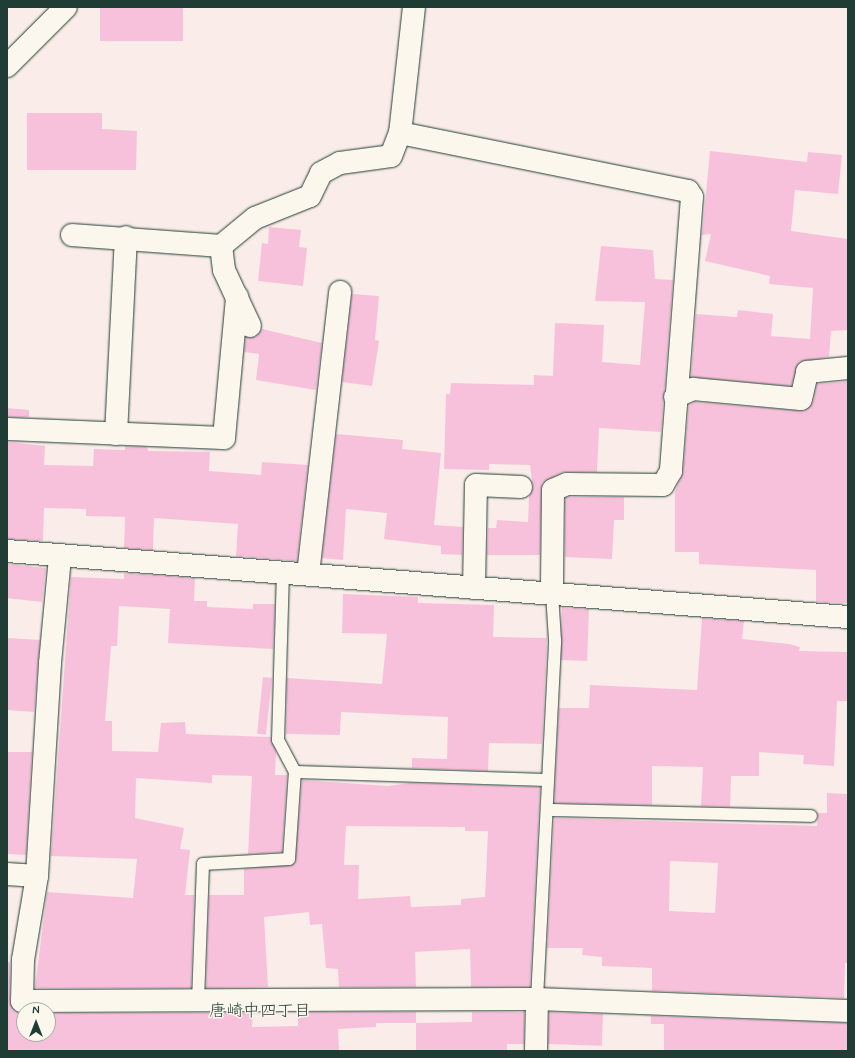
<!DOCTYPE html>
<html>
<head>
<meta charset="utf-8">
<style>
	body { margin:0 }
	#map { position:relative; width:855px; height:1058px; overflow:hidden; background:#faece9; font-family:Mynerve,"Klee One",sans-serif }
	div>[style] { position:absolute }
	.building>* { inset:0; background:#f8c1db; transform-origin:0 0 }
	.roads { filter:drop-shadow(0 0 1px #1f3d34) drop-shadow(0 0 1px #1f3d34) }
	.lane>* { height:12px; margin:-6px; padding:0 6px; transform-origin:6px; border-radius:6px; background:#fbf7ec }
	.street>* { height:22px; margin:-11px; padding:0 11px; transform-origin:11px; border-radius:11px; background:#fbf7ec }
	.secondary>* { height:22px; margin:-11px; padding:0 11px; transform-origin:11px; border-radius:11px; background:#fbf7ec }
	span { translate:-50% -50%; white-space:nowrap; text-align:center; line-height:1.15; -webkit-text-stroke:3px #fbf7ec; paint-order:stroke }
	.neighbourhood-label { font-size:17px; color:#1f3d34 }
	.frame { position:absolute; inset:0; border:8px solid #1f3d34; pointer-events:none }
	.north { position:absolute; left:16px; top:1002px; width:40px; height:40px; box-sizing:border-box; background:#fbf7ec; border:1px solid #a3ada2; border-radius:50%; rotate:0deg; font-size:11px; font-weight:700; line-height:16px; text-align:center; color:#1f3d34 }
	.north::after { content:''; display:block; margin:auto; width:14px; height:18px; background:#1f3d34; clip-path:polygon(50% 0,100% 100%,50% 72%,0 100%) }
</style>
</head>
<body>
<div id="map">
	<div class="building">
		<i style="left:100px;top:7px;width:83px;height:34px"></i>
		<i style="clip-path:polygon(27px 113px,102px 113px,102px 129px,137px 131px,136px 170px,27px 170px)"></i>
		<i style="clip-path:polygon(710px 151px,807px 162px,808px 152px,842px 155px,838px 194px,795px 190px,791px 231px,848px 239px,848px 330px,831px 331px,829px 357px,799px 362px,791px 386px,691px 377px,696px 314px,737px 317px,738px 310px,773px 314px,771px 336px,810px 339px,813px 288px,769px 284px,770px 276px,705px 261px,711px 234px,702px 235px)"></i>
		<i style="clip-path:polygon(269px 227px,301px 230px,299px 247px,307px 248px,303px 286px,258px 281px,262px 243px,268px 244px)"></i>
		<i style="clip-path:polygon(601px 246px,653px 250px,655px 279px,673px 280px,661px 432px,599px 428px,597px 472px,562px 472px,542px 483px,540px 555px,487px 555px,488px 528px,496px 528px,497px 520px,528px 522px,529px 496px,533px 487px,530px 465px,489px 464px,489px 470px,444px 469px,446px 394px,450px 394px,451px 383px,534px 385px,534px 375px,553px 376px,555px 323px,604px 325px,602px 362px,640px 365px,645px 302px,595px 301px)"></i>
		<i style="clip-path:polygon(352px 294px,379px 296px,375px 340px,379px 341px,372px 386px,342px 382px)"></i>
		<i style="clip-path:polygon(262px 329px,322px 343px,316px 390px,256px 380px,259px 354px,244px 352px,246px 337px,256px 337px)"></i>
		<i style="clip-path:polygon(848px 381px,848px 603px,816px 602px,816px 570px,699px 564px,699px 552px,675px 552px,675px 492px,683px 472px,689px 405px,695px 402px,805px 411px,813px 402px,817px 384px)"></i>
		<i style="clip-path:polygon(7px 408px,29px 410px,29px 417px,7px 417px)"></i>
		<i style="clip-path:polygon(336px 434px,403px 440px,402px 449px,441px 453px,434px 525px,463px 527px,462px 555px,441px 554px,441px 546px,384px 539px,387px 513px,346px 509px,343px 560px,322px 558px)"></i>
		<i style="clip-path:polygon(7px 442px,45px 446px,44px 465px,93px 466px,94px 449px,125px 450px,125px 446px,147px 447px,148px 451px,210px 452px,209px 471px,261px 475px,262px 462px,308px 465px,297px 561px,236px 556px,238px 524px,154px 518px,153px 550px,124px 548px,125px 517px,86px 516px,86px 509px,44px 508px,43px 541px,7px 539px)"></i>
		<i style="clip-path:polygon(570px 497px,624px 497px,624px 520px,614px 520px,612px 559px,565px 557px,565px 498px)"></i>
		<i style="left:7px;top:564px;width:39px;height:34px;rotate:6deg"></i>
		<i style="clip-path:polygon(124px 573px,195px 578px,194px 601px,207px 601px,207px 607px,253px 609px,253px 604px,275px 604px,273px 649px,168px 643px,170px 609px,119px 606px,117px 646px,111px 646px,105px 721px,112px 721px,112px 751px,158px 752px,161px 723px,185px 722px,186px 734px,271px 737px,276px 752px,275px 775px,287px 775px,282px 852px,248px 854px,252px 776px,212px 775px,212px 783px,136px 778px,135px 818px,184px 828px,180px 849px,190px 850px,185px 895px,194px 895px,191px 988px,35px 988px,47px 892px,133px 898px,137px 859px,51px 856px,71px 577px,124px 579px)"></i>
		<i style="clip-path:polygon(343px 594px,418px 597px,418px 603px,494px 605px,493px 637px,547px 638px,542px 744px,489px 743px,488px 771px,412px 768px,412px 758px,447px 759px,448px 717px,341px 712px,340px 735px,286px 734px,287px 678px,382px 684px,387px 634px,342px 633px)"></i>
		<i style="left:562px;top:608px;width:27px;height:52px;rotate:2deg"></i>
		<i style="clip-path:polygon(702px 618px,744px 621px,742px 639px,789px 644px,800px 647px,799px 651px,848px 652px,848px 701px,837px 701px,834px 766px,803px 764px,804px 755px,759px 752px,759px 776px,731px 776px,730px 807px,701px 806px,703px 767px,652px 766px,652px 805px,554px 803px,559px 708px,589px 708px,590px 685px,697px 690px)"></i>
		<i style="clip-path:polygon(7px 638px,40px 640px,34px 712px,7px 710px)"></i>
		<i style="left:263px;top:677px;width:9px;height:57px;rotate:6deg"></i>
		<i style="clip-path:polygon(7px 752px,32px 752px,26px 855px,7px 854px)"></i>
		<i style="clip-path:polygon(evenodd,302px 780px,388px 786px,411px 783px,540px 787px,530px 987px,471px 987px,470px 949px,415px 952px,416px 987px,339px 987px,338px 969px,326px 968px,322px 924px,310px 925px,309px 912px,264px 917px,268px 987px,206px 988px,209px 895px,244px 895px,244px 869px,295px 863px,302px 780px,346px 826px,465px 827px,465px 831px,488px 831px,485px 897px,461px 899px,461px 905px,411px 907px,410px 896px,358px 899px,359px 865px,344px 865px,346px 826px)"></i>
		<i style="clip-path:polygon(evenodd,827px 793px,848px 794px,848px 963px,845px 963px,844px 998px,652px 991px,652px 968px,602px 966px,602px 957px,582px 955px,583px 948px,547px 948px,554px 818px,817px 826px,818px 813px,827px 813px,827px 793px,670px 861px,718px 863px,715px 913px,669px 911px,670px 861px)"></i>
		<i style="clip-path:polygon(7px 962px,10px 962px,10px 1001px,15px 1012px,24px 1013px,24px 1034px,48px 1034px,48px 1013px,253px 1013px,252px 1027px,298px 1026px,298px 1012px,416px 1012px,416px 1023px,376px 1023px,376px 1027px,338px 1029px,339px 1051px,7px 1051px)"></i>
		<i style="clip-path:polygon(472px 1012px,524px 1012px,524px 1044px,507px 1044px,507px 1051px,416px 1051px,416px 1023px,472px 1022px)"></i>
		<i style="left:549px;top:1012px;width:54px;height:32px;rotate:2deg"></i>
		<i style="clip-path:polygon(651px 1016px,848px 1023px,848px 1051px,664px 1050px,664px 1024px,651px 1024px)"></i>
	</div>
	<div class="roads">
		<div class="lane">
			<i style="left:283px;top:572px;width:168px;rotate:91.7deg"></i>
			<i style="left:278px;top:740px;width:36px;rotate:62deg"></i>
			<i style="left:295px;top:772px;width:253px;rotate:1.8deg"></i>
			<i style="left:547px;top:810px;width:264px;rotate:1.3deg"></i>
			<i style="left:537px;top:999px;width:359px;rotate:-87.1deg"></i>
			<i style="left:555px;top:640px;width:46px;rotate:-93.7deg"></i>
			<i style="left:198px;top:1001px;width:137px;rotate:-87.9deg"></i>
			<i style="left:203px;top:864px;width:86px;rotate:-3.3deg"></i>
			<i style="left:289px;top:859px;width:87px;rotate:-86.1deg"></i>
		</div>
		<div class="street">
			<i style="left:414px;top:7px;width:127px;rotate:96.3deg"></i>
			<i style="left:400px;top:133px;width:294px;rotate:11.4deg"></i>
			<i style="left:688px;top:191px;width:7px;rotate:56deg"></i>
			<i style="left:692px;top:197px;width:275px;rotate:94.4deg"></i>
			<i style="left:671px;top:471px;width:16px;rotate:120deg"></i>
			<i style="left:663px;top:485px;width:96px;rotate:-179.4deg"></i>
			<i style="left:567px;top:484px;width:15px;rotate:157deg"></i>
			<i style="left:553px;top:490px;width:104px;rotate:90.6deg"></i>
			<i style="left:72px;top:235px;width:149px;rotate:4.2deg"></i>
			<i style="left:250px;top:326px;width:62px;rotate:-114.9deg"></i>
			<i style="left:224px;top:270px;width:24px;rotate:-97deg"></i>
			<i style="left:221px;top:246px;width:44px;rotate:-39.5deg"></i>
			<i style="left:255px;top:218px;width:59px;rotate:-21.8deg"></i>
			<i style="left:310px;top:196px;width:25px;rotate:-64deg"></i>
			<i style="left:321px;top:173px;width:21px;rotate:-28deg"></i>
			<i style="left:340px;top:163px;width:51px;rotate:-7.8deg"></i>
			<i style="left:391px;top:156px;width:25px;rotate:-69deg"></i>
			<i style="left:675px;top:397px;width:20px;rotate:-24deg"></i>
			<i style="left:693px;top:389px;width:108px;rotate:5.3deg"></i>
			<i style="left:801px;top:399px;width:28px;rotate:-77deg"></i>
			<i style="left:807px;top:372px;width:41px;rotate:-5.6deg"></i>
			<i style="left:7px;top:429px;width:217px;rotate:2.4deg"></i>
			<i style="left:224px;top:438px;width:142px;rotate:-84.7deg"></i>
			<i style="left:116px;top:434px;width:197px;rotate:-87.1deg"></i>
			<i style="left:308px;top:574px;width:284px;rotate:-83.5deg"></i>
			<i style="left:474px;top:588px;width:103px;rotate:-88.9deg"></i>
			<i style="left:476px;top:485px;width:45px;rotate:2.5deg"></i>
			<i style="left:7px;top:874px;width:30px;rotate:4deg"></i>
			<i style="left:37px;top:876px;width:213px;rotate:-86.5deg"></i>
			<i style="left:50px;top:663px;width:106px;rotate:-84.6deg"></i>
			<i style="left:37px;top:876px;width:85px;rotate:99.5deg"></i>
			<i style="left:23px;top:960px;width:41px;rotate:91.4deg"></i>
			<i style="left:22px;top:1001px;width:515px;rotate:-0.22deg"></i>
			<i style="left:537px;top:999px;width:311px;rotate:2.2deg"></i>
			<i style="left:536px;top:1051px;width:52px;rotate:-88.9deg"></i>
		</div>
		<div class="secondary">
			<i style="left:7px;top:66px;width:83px;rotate:-45deg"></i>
			<i style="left:7px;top:551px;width:844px;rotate:4.49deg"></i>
		</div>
	</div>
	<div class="neighbourhood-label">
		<span style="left:260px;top:1012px">唐崎中四丁目</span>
	</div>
	<div class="frame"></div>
	<div class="north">N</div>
</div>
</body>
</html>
